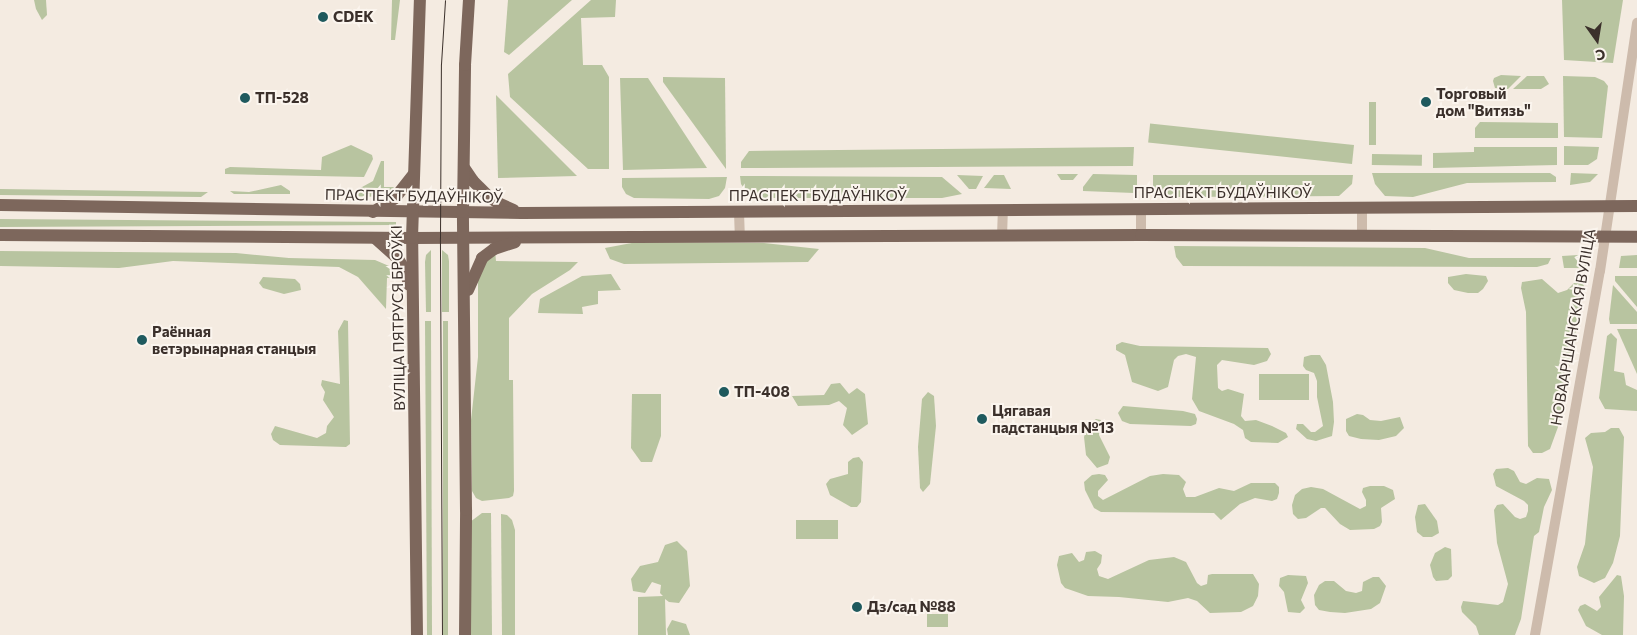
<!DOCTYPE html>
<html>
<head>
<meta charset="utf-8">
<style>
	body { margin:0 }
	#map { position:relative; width:1637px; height:635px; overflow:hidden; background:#f4ebe1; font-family:Commissioner,sans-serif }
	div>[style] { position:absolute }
	.green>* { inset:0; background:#b8c4a0; transform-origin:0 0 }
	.street>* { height:10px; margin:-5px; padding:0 5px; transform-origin:5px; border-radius:5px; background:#cdbbac }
	.primary>* { height:12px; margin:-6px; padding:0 6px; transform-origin:6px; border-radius:6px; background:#7d675c }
	.tram>* { height:1px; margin:-0.5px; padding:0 0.5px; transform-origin:0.5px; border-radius:0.5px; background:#3b302b }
	.dots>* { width:14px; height:14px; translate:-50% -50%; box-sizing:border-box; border:2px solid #fbf5ee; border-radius:50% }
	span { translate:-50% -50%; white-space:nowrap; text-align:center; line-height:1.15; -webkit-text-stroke:4px #fbf5ee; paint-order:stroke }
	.poi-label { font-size:15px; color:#3b302b; font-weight:700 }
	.left { translate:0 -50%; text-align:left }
	.street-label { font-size:15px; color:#3b302b }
	.north { position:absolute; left:1572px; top:15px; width:50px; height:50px; -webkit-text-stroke:4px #fbf5ee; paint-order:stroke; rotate:167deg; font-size:14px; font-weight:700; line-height:20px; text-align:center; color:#3b302b }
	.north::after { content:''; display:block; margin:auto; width:18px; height:22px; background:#3b302b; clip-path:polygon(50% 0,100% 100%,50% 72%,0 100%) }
</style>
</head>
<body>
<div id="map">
	<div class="green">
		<i style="clip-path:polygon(34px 0,46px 0,47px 15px,42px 20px,36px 9px)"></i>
		<i style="clip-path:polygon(392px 0,400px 0,395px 40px,391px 40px)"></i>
		<i style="clip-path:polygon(508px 0,572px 0,509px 55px,504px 52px)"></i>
		<i style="clip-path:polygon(591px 0,616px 0,615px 17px,581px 18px,583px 65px,602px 65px,609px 77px,609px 169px,588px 169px,510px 97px,508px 74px)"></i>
		<i style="clip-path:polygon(1562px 0,1623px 0,1613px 63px,1564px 60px)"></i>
		<i style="clip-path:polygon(1501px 75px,1521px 76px,1508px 89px,1495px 88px,1493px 81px,1494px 78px)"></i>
		<i style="clip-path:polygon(1527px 76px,1544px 76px,1549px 84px,1541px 89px,1513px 89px)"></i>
		<i style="clip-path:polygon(1563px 76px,1595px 77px,1604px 81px,1608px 86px,1602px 138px,1564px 137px)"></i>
		<i style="clip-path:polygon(663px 77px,725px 78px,726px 169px,663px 82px)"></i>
		<i style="clip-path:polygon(620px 78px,648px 78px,707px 168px,623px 170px)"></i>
		<i style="clip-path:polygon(496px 95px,577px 176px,498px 178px)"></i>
		<i style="left:1369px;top:102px;width:7px;height:43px"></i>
		<i style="clip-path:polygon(1480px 122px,1558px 123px,1558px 138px,1475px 138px,1475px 128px)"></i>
		<i style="clip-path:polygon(351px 145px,372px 155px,373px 159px,364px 177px,225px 174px,225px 169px,230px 167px,321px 170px,322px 157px)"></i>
		<i style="left:1354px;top:145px;width:19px;height:205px;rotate:96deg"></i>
		<i style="clip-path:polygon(1564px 146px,1599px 147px,1597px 159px,1588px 165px,1564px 165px)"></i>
		<i style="clip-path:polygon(1134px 147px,1133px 166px,741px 168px,741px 162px,749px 151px)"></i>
		<i style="clip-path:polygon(1474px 147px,1557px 147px,1557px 165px,1433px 168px,1433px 153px,1474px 152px)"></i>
		<i style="left:1372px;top:154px;width:50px;height:11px;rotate:1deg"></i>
		<i style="clip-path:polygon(381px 161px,384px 161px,384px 187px,394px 187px,389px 193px,381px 197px,352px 196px,353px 192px,373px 181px)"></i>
		<i style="clip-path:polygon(1372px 173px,1550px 173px,1556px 177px,1556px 182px,1467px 183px,1413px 197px,1385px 196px,1375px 184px)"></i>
		<i style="clip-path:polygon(1571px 173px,1598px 174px,1590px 182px,1570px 185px)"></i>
		<i style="clip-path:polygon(1057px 174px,1078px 174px,1073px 180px,1061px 180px)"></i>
		<i style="clip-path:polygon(1093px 174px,1137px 175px,1137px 190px,1134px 193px,1083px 191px,1083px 187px)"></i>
		<i style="clip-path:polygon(957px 175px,983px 176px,976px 189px,969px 189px)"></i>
		<i style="clip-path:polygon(994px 175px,1004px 175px,1011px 189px,984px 188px)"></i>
		<i style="clip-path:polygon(1153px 175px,1353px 175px,1352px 184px,1339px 196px,1164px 197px,1153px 191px)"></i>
		<i style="clip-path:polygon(740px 176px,942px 177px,962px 194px,942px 198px,750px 198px,741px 184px)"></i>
		<i style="clip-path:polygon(727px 177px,725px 188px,719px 196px,709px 199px,634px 198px,626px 194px,622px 187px,622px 178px)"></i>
		<i style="clip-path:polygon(281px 185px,290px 191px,290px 194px,234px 194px,230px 191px,249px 192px)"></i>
		<i style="clip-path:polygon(0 189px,208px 192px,201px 197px,0 195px)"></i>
		<i style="clip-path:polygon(0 219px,396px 222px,396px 225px,0 227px)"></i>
		<i style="clip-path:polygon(637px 242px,764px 243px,819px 249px,808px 262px,624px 264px,610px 259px,605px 248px)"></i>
		<i style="clip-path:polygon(1174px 246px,1425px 248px,1469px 258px,1551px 258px,1548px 264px,1537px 267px,1183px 266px,1176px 257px)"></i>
		<i style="clip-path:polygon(431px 250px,431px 312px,426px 312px,425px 262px,426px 255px)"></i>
		<i style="clip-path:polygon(442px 250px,448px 255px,449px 261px,449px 312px,442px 312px)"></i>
		<i style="clip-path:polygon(495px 250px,496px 261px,578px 262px,570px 270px,532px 294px,509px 318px,509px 380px,513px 380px,514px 491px,513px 496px,509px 498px,482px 501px,476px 498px,472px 491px,471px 420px,478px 357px,478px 278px,479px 267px)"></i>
		<i style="clip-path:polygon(0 251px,236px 253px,289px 258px,375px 260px,389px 266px,396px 277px,387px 278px,386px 309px,358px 277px,339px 267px,173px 261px,119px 268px,0 266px)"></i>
		<i style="clip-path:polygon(1578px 255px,1588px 262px,1590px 268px,1564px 268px,1562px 256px)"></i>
		<i style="clip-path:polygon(1637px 255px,1637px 268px,1619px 268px,1621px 256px)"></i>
		<i style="clip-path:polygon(611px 274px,621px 290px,598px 291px,598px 304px,582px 307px,583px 314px,538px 313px,540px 299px,582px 276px)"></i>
		<i style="clip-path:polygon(1466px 274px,1486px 276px,1488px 281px,1483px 289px,1478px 293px,1468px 293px,1454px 290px,1448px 283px,1448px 277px)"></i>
		<i style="clip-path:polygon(1615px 276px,1637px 276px,1637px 307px,1615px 281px)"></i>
		<i style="clip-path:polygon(263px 277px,295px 279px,300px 284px,301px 290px,284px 294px,263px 288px,259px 283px)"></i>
		<i style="clip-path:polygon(1542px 279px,1558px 293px,1567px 290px,1577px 280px,1580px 279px,1584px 286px,1558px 427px,1550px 449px,1542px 453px,1533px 453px,1528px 446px,1526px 312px,1521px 288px,1522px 282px)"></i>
		<i style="clip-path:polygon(1613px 285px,1637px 312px,1637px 324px,1610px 324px,1609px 319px)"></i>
		<i style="clip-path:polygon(344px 320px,348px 321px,350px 444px,346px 447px,280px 445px,273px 440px,271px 434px,275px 426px,317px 438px,326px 433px,327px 426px,334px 417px,323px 400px,325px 392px,321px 385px,322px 380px,340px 384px,338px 331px)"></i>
		<i style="clip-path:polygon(425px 321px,431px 321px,432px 635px,427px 635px)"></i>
		<i style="left:443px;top:321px;width:5px;height:314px"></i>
		<i style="clip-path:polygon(1617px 329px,1637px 329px,1637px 374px)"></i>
		<i style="clip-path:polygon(1611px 333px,1617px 339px,1614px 371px,1624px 373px,1626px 385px,1637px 390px,1637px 411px,1605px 409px,1599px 398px,1607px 336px)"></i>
		<i style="clip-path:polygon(1122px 342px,1140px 346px,1268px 348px,1271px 354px,1267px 361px,1254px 365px,1222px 360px,1217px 365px,1218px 388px,1222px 391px,1228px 389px,1244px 394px,1241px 416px,1245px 421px,1256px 420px,1272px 426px,1286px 433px,1288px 437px,1278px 443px,1251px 442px,1245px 438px,1243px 430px,1234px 424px,1199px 411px,1192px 399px,1196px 357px,1186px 354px,1178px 356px,1174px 360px,1168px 387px,1158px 391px,1132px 382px,1125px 355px,1116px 350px,1116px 345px)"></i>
		<i style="clip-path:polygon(1311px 355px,1320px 355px,1326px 365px,1333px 402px,1334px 422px,1332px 436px,1316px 441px,1307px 439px,1296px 429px,1297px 424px,1303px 424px,1311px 432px,1315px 432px,1323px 426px,1317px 397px,1317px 381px,1314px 373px,1306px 370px,1303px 366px,1304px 357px)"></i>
		<i style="left:1259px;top:374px;width:50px;height:26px"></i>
		<i style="clip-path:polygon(840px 383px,849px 394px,857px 388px,865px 394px,868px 424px,852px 435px,843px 425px,847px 408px,839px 401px,829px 405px,798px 406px,792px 396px,824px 395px,831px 384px)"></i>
		<i style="clip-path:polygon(928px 392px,934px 396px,936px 426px,930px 484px,923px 492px,920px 488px,918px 447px,922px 399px)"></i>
		<i style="clip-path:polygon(632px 394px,661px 394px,661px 436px,652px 462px,641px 462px,631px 448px)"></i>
		<i style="clip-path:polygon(1123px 406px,1183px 411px,1195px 414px,1197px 419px,1196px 424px,1191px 426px,1130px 424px,1122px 421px,1118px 413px)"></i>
		<i style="clip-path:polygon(1357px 414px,1363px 415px,1370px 420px,1381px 421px,1400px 417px,1404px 428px,1396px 436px,1379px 440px,1361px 439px,1349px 436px,1346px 431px,1346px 419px)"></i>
		<i style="clip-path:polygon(1096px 419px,1101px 420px,1099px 435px,1110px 457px,1108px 464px,1097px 468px,1086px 455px,1084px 437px,1088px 425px)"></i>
		<i style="clip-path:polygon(1611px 428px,1619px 428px,1624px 437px,1620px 536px,1613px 563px,1605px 578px,1594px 583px,1579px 576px,1577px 567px,1585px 544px,1593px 467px,1585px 438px,1591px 433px,1605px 432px)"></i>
		<i style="clip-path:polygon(859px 457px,863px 462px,861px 502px,857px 507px,851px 507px,830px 495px,826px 484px,830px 479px,848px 474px,848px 462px,853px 458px)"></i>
		<i style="clip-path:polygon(1508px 468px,1514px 471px,1520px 482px,1526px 484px,1537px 478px,1549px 479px,1552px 490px,1544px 507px,1539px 532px,1534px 536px,1533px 542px,1521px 619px,1515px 635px,1479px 635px,1476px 626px,1462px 612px,1461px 607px,1463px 601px,1498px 605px,1503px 602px,1508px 584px,1497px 543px,1494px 510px,1497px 505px,1503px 504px,1515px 517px,1520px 519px,1526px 517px,1528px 511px,1528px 505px,1524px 501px,1496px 486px,1493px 474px,1496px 469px)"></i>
		<i style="clip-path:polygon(1099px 474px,1105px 475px,1108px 480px,1098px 491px,1098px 496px,1103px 500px,1150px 476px,1163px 474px,1179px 475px,1186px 482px,1183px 489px,1186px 497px,1195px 497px,1219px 488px,1234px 491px,1251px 483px,1275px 483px,1279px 487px,1279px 493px,1277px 499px,1272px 501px,1255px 498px,1240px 504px,1221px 520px,1214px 513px,1101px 512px,1094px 508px,1085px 490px,1084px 482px,1092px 475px)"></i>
		<i style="clip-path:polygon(1370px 486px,1384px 486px,1393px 490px,1395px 499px,1381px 508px,1382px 522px,1380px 526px,1374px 529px,1350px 530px,1340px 524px,1325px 508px,1321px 508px,1306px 518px,1298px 519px,1293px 514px,1292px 505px,1295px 495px,1302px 489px,1311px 487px,1323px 489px,1360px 509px,1366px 506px,1366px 500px,1362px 492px,1363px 488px)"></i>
		<i style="clip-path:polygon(1425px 504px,1437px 521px,1439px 533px,1432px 537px,1423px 537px,1417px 532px,1415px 517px,1418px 505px)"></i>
		<i style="clip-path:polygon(482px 513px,491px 513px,492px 635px,471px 635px,470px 522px)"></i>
		<i style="clip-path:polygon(501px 514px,507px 515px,512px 520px,515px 530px,515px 635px,502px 635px)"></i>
		<i style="left:796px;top:520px;width:42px;height:19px"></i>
		<i style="clip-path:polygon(677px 541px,687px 551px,690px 586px,679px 603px,669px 602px,665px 599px,666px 635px,638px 635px,638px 597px,663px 596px,660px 593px,661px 585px,652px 582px,645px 593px,633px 591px,631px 579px,640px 566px,658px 562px,665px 545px)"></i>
		<i style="clip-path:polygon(1445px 547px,1451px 549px,1452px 576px,1448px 580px,1436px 581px,1433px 577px,1430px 565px,1435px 553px)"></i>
		<i style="clip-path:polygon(1095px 551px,1102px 555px,1101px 563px,1097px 569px,1099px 576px,1108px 579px,1149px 560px,1174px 557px,1186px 562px,1197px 583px,1201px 586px,1207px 584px,1208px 575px,1212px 574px,1253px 574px,1259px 584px,1258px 596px,1253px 606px,1241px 612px,1210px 613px,1197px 601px,1188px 598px,1168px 602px,1119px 597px,1088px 596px,1065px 588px,1061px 583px,1057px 565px,1059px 556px,1072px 553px,1079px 562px,1084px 560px,1086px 552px)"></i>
		<i style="clip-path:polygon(1288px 575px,1306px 576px,1308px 583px,1301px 600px,1305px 608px,1300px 613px,1288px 612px,1284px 592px,1279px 586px,1280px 578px)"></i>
		<i style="clip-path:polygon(1617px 575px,1621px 576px,1624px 596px,1623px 635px,1602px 635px,1586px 626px,1578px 610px,1580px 606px,1585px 604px,1597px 611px,1601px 607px,1599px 597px)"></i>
		<i style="clip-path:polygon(1373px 577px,1379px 577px,1386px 586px,1380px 603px,1371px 609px,1345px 613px,1330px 612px,1319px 610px,1315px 605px,1314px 595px,1319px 585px,1325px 581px,1334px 581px,1346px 591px,1356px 593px,1362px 591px,1363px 582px)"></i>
		<i style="left:948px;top:614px;width:13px;height:21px;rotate:90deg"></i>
		<i style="clip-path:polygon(672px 620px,686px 624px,690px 635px,668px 635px,667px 629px)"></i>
	</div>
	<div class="street">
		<i style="left:739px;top:212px;width:25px;rotate:88deg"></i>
		<i style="left:1141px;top:235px;width:25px;rotate:-90deg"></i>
		<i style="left:1002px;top:236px;width:25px;rotate:-88deg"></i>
		<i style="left:1362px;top:236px;width:27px;rotate:-90deg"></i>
		<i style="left:1535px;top:635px;width:370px;rotate:-79.9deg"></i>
		<i style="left:1600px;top:271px;width:251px;rotate:-81.5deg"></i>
	</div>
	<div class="primary">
		<i style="left:465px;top:169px;width:14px;rotate:56deg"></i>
		<i style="left:473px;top:181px;width:21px;rotate:45deg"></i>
		<i style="left:488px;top:196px;width:12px;rotate:35deg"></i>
		<i style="left:498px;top:203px;width:17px;rotate:24deg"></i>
		<i style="left:0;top:205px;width:522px;rotate:0.88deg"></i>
		<i style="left:522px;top:213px;width:1115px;rotate:-0.36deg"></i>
		<i style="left:373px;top:212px;width:26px;rotate:-32deg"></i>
		<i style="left:395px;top:198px;width:31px;rotate:-52deg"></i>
		<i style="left:0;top:235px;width:412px;rotate:0.4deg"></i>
		<i style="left:412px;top:238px;width:729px;rotate:-0.24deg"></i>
		<i style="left:1141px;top:235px;width:496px;rotate:0.2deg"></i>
		<i style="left:375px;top:238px;width:31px;rotate:42deg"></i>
		<i style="left:398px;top:259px;width:15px;rotate:58deg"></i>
		<i style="left:406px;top:272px;width:13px;rotate:77deg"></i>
		<i style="left:468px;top:290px;width:35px;rotate:-66deg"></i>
		<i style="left:482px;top:258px;width:15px;rotate:-37deg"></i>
		<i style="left:494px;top:249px;width:22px;rotate:-18deg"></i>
		<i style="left:417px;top:635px;width:397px;rotate:-90.7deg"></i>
		<i style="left:412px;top:238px;width:238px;rotate:-88.1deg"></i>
		<i style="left:465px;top:635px;width:125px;rotate:-89.5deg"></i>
		<i style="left:466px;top:510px;width:298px;rotate:-90.6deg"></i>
		<i style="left:463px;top:212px;width:147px;rotate:-89.2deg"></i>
		<i style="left:465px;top:65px;width:65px;rotate:-86.5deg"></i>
	</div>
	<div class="tram">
		<i style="left:442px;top:635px;width:397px;rotate:-90.3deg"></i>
		<i style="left:440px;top:238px;width:174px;rotate:-89.7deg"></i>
		<i style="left:441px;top:64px;width:64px;rotate:-86.4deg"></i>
	</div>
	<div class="dots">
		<i style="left:323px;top:17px;background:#1f5a5e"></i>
		<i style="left:245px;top:98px;background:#1f5a5e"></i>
		<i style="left:1426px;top:102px;background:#1f5a5e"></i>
		<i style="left:142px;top:340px;background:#1f5a5e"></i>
		<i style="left:724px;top:392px;background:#1f5a5e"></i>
		<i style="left:982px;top:419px;background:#1f5a5e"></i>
		<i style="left:857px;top:607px;background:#1f5a5e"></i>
	</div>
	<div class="poi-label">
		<span class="left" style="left:333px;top:17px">CDEK</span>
		<span class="left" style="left:1436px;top:102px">Торговый<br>дом "Витязь"</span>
		<span class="left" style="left:255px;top:98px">ТП-528</span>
		<span class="left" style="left:152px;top:340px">Раённая<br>ветэрынарная станцыя</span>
		<span class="left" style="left:734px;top:392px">ТП-408</span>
		<span class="left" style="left:992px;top:419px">Цягавая<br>падстанцыя №13</span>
		<span class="left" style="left:867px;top:607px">Дз/сад №88</span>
	</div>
	<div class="street-label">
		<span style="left:1223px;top:193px">ПРАСПЕКТ БУДАЎНІКОЎ</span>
		<span style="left:414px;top:196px;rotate:1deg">ПРАСПЕКТ БУДАЎНІКОЎ</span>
		<span style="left:818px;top:196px">ПРАСПЕКТ БУДАЎНІКОЎ</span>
		<span style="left:398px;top:318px;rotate:-91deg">ВУЛІЦА ПЯТРУСЯ БРОЎКІ</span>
		<span style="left:1573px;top:327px;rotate:-80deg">НОВААРШАНСКАЯ ВУЛІЦА</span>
	</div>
	<div class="north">С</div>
</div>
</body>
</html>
